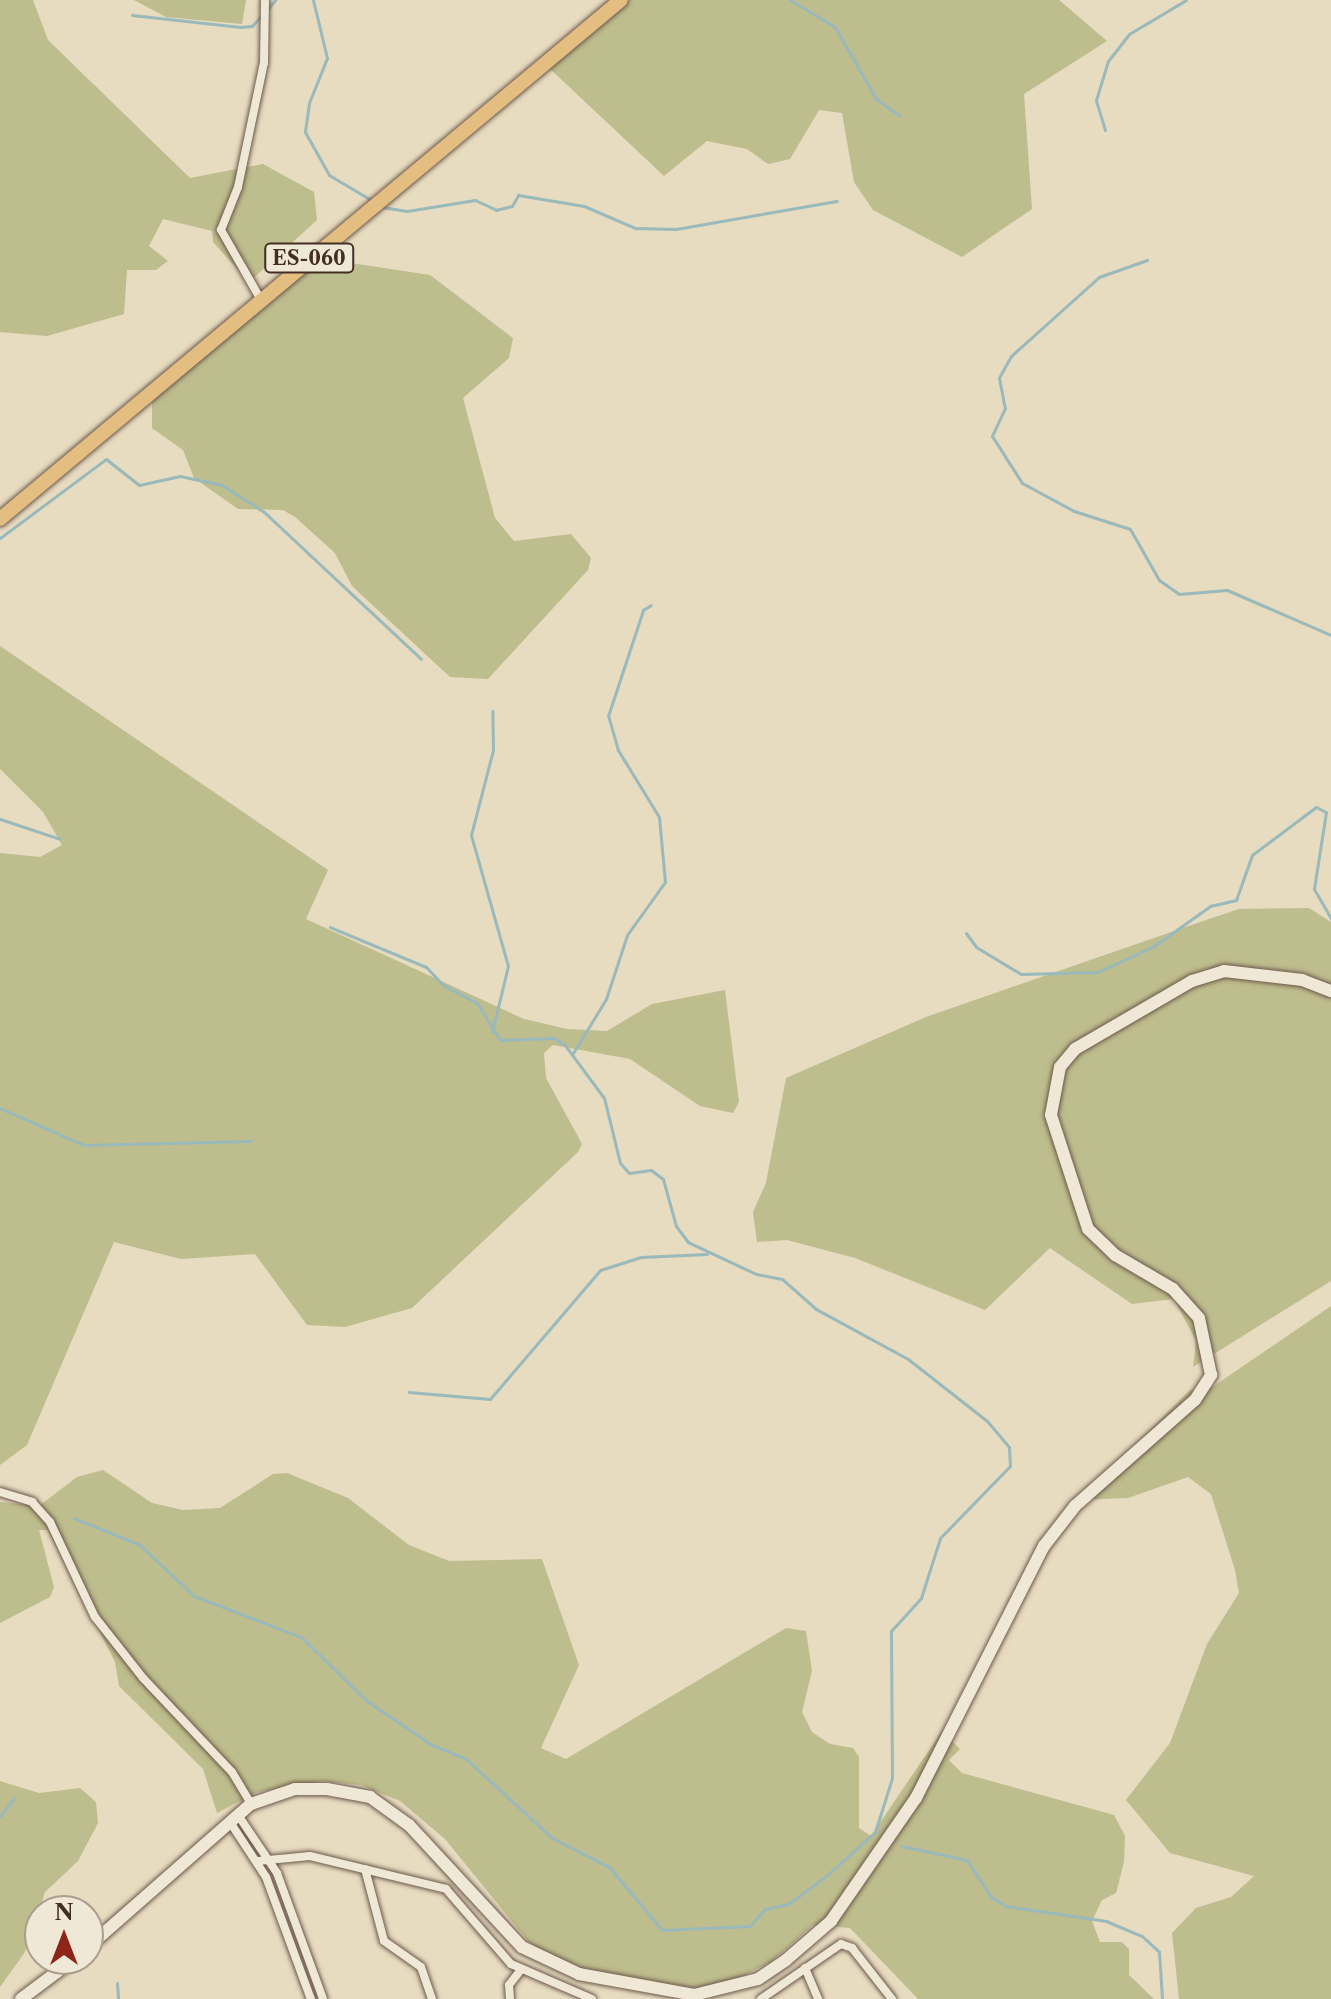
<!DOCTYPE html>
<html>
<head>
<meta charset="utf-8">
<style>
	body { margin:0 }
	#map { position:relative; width:1331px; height:1999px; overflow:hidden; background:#e7dbc0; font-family:"Libre Caslon Text",serif }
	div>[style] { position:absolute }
	.green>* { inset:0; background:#bebd8d }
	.stream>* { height:3px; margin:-1.5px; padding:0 1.5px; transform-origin:1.5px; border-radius:1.5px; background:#9ab9bb }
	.roads { filter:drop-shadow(0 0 2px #6c584b) drop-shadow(0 0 2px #6c584b) }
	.street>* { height:8px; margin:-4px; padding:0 4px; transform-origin:4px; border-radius:4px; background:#efe8d6 }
	.secondary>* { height:12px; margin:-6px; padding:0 6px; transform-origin:6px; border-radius:6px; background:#efe8d6 }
	.primary>* { height:14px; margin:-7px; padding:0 7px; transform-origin:7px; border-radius:7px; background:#e4be80 }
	span { translate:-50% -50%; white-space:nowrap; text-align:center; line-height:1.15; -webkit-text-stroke:6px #efe8d6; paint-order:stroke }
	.shield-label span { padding:2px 6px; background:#efe8d6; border:2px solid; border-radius:6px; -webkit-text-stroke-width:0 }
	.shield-label { font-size:20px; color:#432d24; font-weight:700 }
	.north { position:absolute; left:24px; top:1895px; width:80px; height:80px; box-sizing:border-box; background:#efe8d6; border:2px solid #aa9d8f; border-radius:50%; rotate:0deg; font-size:22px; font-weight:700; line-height:32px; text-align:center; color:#432d24 }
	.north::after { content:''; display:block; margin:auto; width:28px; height:36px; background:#8f2418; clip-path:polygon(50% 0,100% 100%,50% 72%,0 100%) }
</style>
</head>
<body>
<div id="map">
	<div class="green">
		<i style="clip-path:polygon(0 0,33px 0,48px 40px,190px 178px,263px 164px,314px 192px,317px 220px,249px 282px,213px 242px,212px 231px,163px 219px,149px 246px,168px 261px,156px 270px,127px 270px,124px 314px,47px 336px,0 332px)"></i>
		<i style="clip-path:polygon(134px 0,246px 0,242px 24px,166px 17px)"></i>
		<i style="clip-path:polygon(629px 0,1059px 0,1107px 41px,1024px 94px,1032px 209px,962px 257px,873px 210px,854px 182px,842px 113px,819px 110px,790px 159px,768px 164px,747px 149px,707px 141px,664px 176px,548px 67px)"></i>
		<i style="clip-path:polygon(318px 258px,430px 275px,513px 338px,509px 358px,463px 398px,495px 518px,514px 541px,571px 534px,591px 558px,588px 570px,488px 679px,450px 677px,352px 586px,335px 553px,295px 517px,283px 510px,238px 509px,194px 478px,183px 450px,152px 428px,152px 401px)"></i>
		<i style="clip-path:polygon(0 646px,328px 870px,306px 919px,524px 1019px,567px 1029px,607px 1031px,652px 1004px,725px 990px,739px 1102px,733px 1113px,700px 1106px,630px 1059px,553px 1045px,544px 1053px,546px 1078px,582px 1144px,578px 1152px,412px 1308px,345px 1327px,307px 1325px,255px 1254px,181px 1259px,114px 1242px,27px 1445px,0 1465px,0 853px,40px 857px,62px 845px,43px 812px,0 769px)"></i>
		<i style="clip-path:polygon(1309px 908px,1331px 922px,1331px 1281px,1193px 1367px,1196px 1341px,1174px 1299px,1132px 1304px,1050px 1248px,985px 1310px,855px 1258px,787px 1240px,757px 1242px,753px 1212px,766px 1183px,786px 1078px,926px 1017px,1203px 921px,1239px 909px)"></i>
		<i style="clip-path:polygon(1331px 1306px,1331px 1999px,1179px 1999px,1172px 1933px,1196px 1908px,1231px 1897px,1254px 1876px,1170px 1853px,1126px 1800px,1170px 1743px,1207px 1644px,1239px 1593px,1235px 1570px,1211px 1494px,1188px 1477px,1128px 1498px,1080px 1500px,1190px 1390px,1211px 1388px)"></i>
		<i style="clip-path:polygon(103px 1470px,152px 1503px,183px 1510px,220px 1508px,273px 1474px,287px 1473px,348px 1498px,409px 1545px,449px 1561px,542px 1559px,579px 1665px,541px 1748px,566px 1759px,786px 1628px,806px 1631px,812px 1671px,802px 1712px,812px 1732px,830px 1744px,853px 1748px,859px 1757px,859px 1828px,871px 1836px,942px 1731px,960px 1749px,949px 1760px,962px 1773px,1114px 1815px,1125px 1836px,1124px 1862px,1116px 1893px,1102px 1900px,1092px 1921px,1100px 1942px,1122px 1942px,1129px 1949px,1129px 1975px,1154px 1999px,918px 1999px,850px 1928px,813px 1925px,772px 1961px,737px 1979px,685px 1992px,592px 1974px,552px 1959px,528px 1941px,445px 1839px,400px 1801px,361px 1785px,322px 1781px,257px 1792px,217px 1813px,203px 1769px,119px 1686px,115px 1662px,48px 1530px,39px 1530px,54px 1587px,50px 1597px,0 1623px,0 1502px,39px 1506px,77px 1477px)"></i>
		<i style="clip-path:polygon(0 1781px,39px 1793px,80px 1788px,96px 1802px,98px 1823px,78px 1861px,45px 1892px,25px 1952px,0 1987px)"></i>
	</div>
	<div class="stream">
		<i style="left:313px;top:0;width:60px;rotate:76.4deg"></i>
		<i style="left:327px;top:58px;width:48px;rotate:111.8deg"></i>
		<i style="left:309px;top:103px;width:29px;rotate:98deg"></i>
		<i style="left:305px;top:132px;width:49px;rotate:60.8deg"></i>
		<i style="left:329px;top:175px;width:51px;rotate:30.6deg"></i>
		<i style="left:790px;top:0;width:52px;rotate:31deg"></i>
		<i style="left:835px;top:27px;width:83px;rotate:60.3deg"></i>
		<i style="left:876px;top:99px;width:29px;rotate:35deg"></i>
		<i style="left:267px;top:10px;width:13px;rotate:-51deg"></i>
		<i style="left:132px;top:15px;width:109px;rotate:6.3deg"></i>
		<i style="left:240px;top:27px;width:12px;rotate:-5deg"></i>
		<i style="left:252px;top:26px;width:15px;rotate:-48deg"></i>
		<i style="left:1105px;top:130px;width:31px;rotate:-107deg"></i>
		<i style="left:1096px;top:100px;width:41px;rotate:-72.9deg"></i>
		<i style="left:1108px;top:61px;width:34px;rotate:-52deg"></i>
		<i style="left:1129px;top:34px;width:66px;rotate:-30.8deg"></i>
		<i style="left:382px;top:207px;width:25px;rotate:9deg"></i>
		<i style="left:407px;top:211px;width:69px;rotate:-9.2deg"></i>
		<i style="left:475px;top:200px;width:23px;rotate:25deg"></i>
		<i style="left:496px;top:210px;width:16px;rotate:-14deg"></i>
		<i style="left:512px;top:206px;width:13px;rotate:-61deg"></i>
		<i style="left:518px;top:195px;width:67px;rotate:9.5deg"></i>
		<i style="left:584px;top:206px;width:56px;rotate:23.3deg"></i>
		<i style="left:635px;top:228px;width:41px;rotate:1.4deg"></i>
		<i style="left:676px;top:229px;width:163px;rotate:-9.9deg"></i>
		<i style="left:1147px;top:260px;width:51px;rotate:160.5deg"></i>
		<i style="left:1099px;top:277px;width:118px;rotate:138.1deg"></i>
		<i style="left:1011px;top:356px;width:25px;rotate:119deg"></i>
		<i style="left:999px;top:378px;width:31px;rotate:79deg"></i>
		<i style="left:1005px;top:408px;width:31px;rotate:115deg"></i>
		<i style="left:992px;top:436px;width:56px;rotate:57.4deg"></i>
		<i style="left:1022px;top:483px;width:59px;rotate:28.3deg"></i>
		<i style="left:1074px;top:511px;width:59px;rotate:17.8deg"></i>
		<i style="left:1130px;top:529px;width:59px;rotate:60.4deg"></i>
		<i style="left:1159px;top:580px;width:24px;rotate:35deg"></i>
		<i style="left:1179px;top:594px;width:48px;rotate:-4.8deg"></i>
		<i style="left:1227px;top:590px;width:113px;rotate:23.4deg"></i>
		<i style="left:0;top:538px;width:132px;rotate:-36.7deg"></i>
		<i style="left:106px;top:459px;width:42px;rotate:38.2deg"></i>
		<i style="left:139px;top:485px;width:42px;rotate:-12.4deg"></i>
		<i style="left:180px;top:476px;width:43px;rotate:12.1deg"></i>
		<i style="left:222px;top:485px;width:50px;rotate:32.7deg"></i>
		<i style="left:264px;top:512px;width:215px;rotate:43.1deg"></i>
		<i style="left:0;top:819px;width:63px;rotate:18.4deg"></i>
		<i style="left:966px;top:933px;width:17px;rotate:54deg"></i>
		<i style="left:976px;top:947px;width:52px;rotate:31deg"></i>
		<i style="left:1021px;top:974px;width:77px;rotate:-1.5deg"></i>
		<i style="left:1098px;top:972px;width:62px;rotate:-24.9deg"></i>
		<i style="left:1154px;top:946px;width:69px;rotate:-35.5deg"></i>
		<i style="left:1210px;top:906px;width:27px;rotate:-13deg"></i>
		<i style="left:1236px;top:900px;width:48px;rotate:-70.4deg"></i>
		<i style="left:1252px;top:855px;width:80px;rotate:-36.9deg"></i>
		<i style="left:1316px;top:807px;width:11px;rotate:27deg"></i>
		<i style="left:1326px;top:812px;width:78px;rotate:98.9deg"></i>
		<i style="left:1314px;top:889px;width:34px;rotate:60deg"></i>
		<i style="left:492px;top:1032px;width:68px;rotate:-76.4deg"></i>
		<i style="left:508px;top:966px;width:136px;rotate:-105.8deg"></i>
		<i style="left:471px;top:835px;width:88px;rotate:-75.5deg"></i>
		<i style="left:493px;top:750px;width:39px;rotate:-91deg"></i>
		<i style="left:573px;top:1053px;width:63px;rotate:-58.6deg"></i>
		<i style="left:606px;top:999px;width:67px;rotate:-71.8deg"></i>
		<i style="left:627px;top:935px;width:65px;rotate:-54.4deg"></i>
		<i style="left:665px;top:882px;width:65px;rotate:-95.3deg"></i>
		<i style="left:659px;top:817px;width:79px;rotate:-121.5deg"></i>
		<i style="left:618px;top:750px;width:35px;rotate:-106deg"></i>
		<i style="left:608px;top:716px;width:112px;rotate:-71.7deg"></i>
		<i style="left:643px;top:610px;width:9px;rotate:-32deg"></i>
		<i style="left:0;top:1108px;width:92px;rotate:23.8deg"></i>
		<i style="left:84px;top:1145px;width:167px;rotate:-1.4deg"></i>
		<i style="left:409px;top:1392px;width:81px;rotate:4.9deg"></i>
		<i style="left:490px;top:1399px;width:170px;rotate:-49.5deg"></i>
		<i style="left:600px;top:1270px;width:43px;rotate:-17.6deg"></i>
		<i style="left:641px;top:1257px;width:66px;rotate:-2.6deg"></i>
		<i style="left:74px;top:1518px;width:71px;rotate:22.2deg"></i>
		<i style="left:140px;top:1545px;width:74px;rotate:43.4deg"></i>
		<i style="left:194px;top:1596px;width:115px;rotate:21deg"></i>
		<i style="left:301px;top:1637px;width:92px;rotate:44.1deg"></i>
		<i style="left:367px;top:1701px;width:78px;rotate:34.1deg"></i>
		<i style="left:432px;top:1745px;width:35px;rotate:22deg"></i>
		<i style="left:465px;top:1758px;width:118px;rotate:42.6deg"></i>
		<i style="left:552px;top:1838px;width:64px;rotate:27deg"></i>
		<i style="left:609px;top:1867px;width:82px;rotate:49.9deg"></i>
		<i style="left:662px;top:1930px;width:88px;rotate:-2.6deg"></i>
		<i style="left:750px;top:1926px;width:23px;rotate:-49deg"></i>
		<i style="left:765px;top:1909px;width:24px;rotate:-12deg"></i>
		<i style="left:788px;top:1904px;width:46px;rotate:-36.1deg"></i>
		<i style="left:825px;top:1877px;width:67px;rotate:-42deg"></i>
		<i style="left:875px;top:1832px;width:57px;rotate:-72.5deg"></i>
		<i style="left:892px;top:1778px;width:147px;rotate:-90.4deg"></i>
		<i style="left:891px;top:1631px;width:45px;rotate:-47.7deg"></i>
		<i style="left:921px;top:1598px;width:63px;rotate:-72.4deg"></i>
		<i style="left:940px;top:1538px;width:100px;rotate:-45.8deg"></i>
		<i style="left:1010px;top:1466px;width:19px;rotate:-93deg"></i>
		<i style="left:1009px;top:1447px;width:34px;rotate:-130deg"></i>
		<i style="left:987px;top:1421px;width:100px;rotate:-141.9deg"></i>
		<i style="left:908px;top:1359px;width:105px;rotate:-151.5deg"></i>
		<i style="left:816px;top:1309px;width:45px;rotate:-138.6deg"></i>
		<i style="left:782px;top:1279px;width:26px;rotate:-169deg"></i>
		<i style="left:756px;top:1274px;width:75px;rotate:-154.8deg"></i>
		<i style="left:688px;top:1242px;width:20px;rotate:-127deg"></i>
		<i style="left:676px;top:1226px;width:49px;rotate:-105.5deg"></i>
		<i style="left:663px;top:1179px;width:15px;rotate:-143deg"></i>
		<i style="left:651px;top:1170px;width:22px;rotate:172deg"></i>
		<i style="left:629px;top:1173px;width:13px;rotate:-132deg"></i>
		<i style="left:620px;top:1163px;width:67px;rotate:-103.8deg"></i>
		<i style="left:604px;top:1098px;width:67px;rotate:-126.5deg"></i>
		<i style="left:564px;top:1044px;width:13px;rotate:-151deg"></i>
		<i style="left:553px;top:1038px;width:53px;rotate:177.8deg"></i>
		<i style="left:500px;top:1040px;width:44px;rotate:-121.9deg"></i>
		<i style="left:477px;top:1003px;width:38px;rotate:-152deg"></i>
		<i style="left:443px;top:985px;width:25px;rotate:-133deg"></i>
		<i style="left:426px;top:967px;width:104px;rotate:-157.4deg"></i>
		<i style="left:0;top:1816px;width:23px;rotate:-52deg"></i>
		<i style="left:902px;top:1846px;width:66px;rotate:12.2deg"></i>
		<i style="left:967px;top:1860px;width:44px;rotate:57deg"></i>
		<i style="left:991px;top:1897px;width:17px;rotate:31deg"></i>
		<i style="left:1006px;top:1906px;width:101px;rotate:8.5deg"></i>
		<i style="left:1106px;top:1921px;width:39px;rotate:23deg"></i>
		<i style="left:1142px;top:1936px;width:23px;rotate:43deg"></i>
		<i style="left:1159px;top:1952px;width:47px;rotate:86.3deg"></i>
		<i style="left:117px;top:1983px;width:16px;rotate:86deg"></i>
	</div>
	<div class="roads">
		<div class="street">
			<i style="left:261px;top:300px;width:81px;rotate:-119.7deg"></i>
			<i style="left:221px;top:230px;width:46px;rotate:-68.4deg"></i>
			<i style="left:238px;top:187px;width:127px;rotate:-78.2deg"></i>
			<i style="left:264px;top:63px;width:63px;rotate:-89.1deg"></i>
			<i style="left:0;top:1492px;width:34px;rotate:17deg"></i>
			<i style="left:32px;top:1502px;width:27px;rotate:48deg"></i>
			<i style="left:50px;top:1522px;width:105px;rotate:64.7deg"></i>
			<i style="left:95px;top:1617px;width:78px;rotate:51.8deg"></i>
			<i style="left:143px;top:1678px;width:129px;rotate:46.6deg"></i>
			<i style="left:232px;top:1772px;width:37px;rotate:59deg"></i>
			<i style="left:238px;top:1815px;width:70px;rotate:56.1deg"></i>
			<i style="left:277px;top:1873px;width:134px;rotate:69.9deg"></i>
			<i style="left:230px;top:1822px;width:66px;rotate:56.8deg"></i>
			<i style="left:266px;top:1877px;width:130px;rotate:69.8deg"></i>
			<i style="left:258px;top:1861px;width:52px;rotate:-5.5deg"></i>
			<i style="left:310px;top:1856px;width:140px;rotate:13.6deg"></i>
			<i style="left:446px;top:1889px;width:99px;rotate:49.1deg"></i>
			<i style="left:511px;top:1964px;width:88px;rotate:23.4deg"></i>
			<i style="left:365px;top:1869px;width:74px;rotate:75.2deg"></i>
			<i style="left:384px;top:1941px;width:45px;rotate:35.1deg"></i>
			<i style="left:421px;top:1967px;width:34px;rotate:71deg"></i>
			<i style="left:805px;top:1968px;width:34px;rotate:67deg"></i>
			<i style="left:510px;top:1999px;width:14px;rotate:-94deg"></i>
			<i style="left:509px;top:1985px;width:18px;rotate:-52deg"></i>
			<i style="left:761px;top:1999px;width:97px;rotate:-34.5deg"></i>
			<i style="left:841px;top:1944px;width:12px;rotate:20deg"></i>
			<i style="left:852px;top:1948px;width:65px;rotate:51.9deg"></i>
		</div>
		<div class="secondary">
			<i style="left:88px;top:1947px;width:217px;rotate:-41.3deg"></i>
			<i style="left:251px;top:1804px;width:46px;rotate:-18.8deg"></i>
			<i style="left:295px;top:1789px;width:32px"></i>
			<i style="left:327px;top:1789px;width:44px;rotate:10.5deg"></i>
			<i style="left:370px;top:1797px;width:48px;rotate:35.7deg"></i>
			<i style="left:409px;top:1825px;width:166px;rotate:47.2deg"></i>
			<i style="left:522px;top:1947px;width:63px;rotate:25.3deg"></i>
			<i style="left:579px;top:1974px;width:117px;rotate:10.3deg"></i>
			<i style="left:694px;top:1995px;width:66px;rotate:-14deg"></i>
			<i style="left:758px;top:1979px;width:34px;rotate:-34deg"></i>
			<i style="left:786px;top:1960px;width:60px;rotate:-40.9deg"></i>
			<i style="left:831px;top:1921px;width:150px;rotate:-55.4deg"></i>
			<i style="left:916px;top:1798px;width:283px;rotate:-63.1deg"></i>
			<i style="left:1044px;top:1546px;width:51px;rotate:-52.2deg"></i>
			<i style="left:1075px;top:1506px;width:160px;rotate:-41.5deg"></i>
			<i style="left:1195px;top:1400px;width:30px;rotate:-57deg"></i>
			<i style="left:1211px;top:1375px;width:58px;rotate:-101.9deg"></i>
			<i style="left:1199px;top:1318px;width:39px;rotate:-132deg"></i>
			<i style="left:1173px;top:1289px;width:67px;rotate:-149.6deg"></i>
			<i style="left:1115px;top:1255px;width:37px;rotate:-136deg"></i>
			<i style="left:1088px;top:1229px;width:120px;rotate:-108deg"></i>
			<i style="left:1051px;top:1115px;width:49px;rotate:-79.4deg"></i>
			<i style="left:1060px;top:1067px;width:23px;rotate:-50deg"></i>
			<i style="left:1075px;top:1049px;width:135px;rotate:-30.2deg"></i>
			<i style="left:1192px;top:981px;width:34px;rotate:-17deg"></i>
			<i style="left:1224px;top:971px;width:79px;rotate:6.6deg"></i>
			<i style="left:1302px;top:980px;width:31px;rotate:21deg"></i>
			<i style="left:21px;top:1999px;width:66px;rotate:-37deg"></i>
		</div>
		<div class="primary">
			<i style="left:0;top:519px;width:809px;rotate:-39.89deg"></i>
		</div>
	</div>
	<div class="shield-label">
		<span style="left:309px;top:258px">ES-060</span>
	</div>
	<div class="north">N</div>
</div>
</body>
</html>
